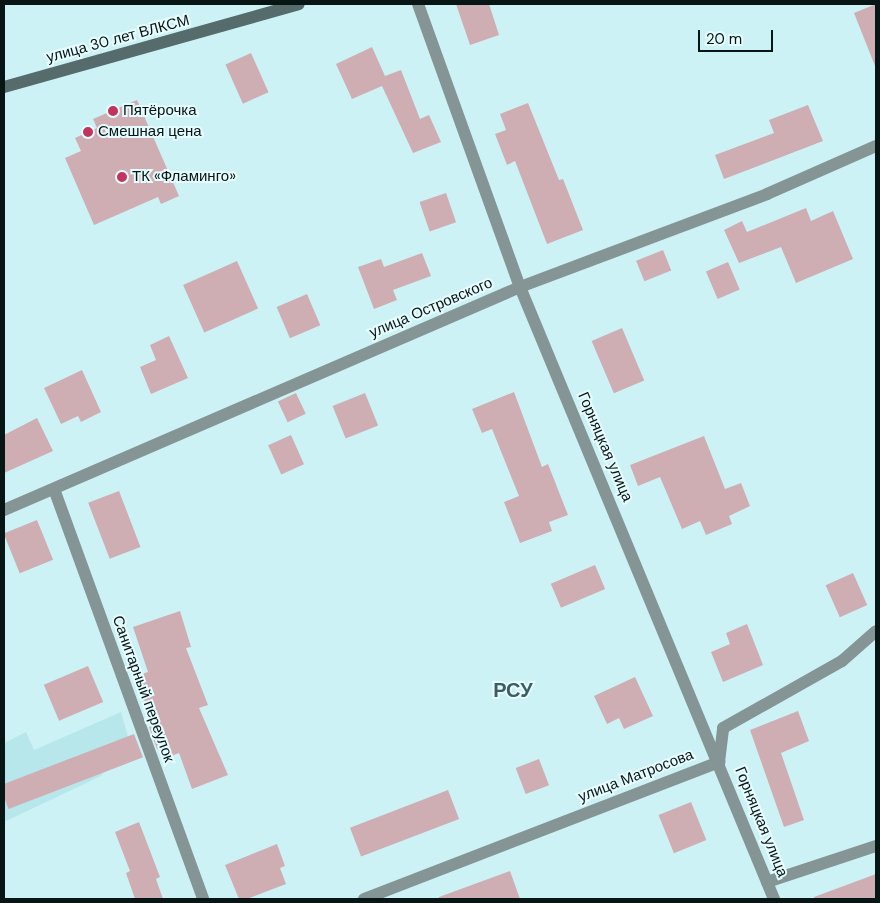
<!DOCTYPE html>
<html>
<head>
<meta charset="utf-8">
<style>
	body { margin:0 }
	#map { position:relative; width:880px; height:903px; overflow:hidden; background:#ccf2f5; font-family:"DM Sans",sans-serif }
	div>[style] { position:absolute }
	.built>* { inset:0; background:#b7e7ea }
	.building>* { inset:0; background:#cfaeb3; transform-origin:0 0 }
	.street>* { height:12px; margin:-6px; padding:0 6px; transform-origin:6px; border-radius:6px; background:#859495 }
	.secondary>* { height:12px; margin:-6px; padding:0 6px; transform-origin:6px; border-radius:6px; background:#556b6c }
	.dots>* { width:14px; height:14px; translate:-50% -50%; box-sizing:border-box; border:2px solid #e6fcfe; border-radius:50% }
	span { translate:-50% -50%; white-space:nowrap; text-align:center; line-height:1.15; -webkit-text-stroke:4px #e6fcfe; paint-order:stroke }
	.street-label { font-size:15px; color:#071515 }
	.poi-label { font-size:15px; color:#071515 }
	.left { translate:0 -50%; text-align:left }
	.district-label { font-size:20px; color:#3c5e60; font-weight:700 }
	.frame { position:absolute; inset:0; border:5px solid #071515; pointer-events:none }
	.scale { position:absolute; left:698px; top:30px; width:75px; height:22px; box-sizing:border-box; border:2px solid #071515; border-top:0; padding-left:6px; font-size:15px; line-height:18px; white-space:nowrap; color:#071515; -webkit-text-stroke:4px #e6fcfe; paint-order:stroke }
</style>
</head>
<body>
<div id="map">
	<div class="built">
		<i style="clip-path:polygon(121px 712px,128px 737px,101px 776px,4px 822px,4px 743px,26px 732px,34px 750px)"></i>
	</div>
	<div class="building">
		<i style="clip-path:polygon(456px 4px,489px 4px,499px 35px,470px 45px)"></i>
		<i style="clip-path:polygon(876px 4px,876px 66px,875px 66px,854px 13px)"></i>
		<i style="clip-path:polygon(372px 47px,385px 76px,401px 70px,420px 119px,429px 115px,441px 142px,413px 153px,382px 86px,352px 99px,336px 64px)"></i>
		<i style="left:251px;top:53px;width:43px;height:28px;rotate:66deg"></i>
		<i style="clip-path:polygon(137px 100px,179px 196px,161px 204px,158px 197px,94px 225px,65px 158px,81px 151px,75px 138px,97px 128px,93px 119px)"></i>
		<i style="clip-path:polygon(528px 103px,559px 180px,563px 179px,583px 230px,547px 244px,515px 161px,507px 165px,495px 134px,506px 130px,500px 114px)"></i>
		<i style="clip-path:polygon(808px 105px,823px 141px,724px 179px,715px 155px,774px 133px,769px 120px)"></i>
		<i style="left:446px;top:193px;width:31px;height:28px;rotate:71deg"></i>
		<i style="clip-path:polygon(806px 208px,811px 221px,833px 211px,853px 259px,796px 283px,781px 247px,739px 263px,724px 230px,742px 221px,747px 232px)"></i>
		<i style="left:663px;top:250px;width:22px;height:29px;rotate:68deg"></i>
		<i style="clip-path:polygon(422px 253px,431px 276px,393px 290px,397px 300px,374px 309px,358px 267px,381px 259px,384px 267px)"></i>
		<i style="left:237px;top:261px;width:52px;height:59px;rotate:66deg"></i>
		<i style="left:728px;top:262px;width:30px;height:24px;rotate:67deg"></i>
		<i style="left:307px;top:294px;width:34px;height:33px;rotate:67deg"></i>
		<i style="left:622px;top:328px;width:57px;height:33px;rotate:67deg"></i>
		<i style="clip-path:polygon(169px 336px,188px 378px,151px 394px,140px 367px,156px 360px,150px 345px)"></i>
		<i style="clip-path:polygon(82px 370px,101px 412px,81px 422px,78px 416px,61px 424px,44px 388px)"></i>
		<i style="clip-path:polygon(514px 392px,542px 467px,548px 464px,568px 515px,549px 522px,552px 531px,520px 543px,504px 502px,519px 496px,492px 429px,482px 433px,472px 409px)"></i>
		<i style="left:296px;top:393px;width:23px;height:20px;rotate:65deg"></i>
		<i style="left:365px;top:393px;width:35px;height:35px;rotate:68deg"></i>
		<i style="clip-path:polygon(37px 418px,53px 451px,4px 473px,4px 435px)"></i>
		<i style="left:291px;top:435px;width:32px;height:25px;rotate:66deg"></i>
		<i style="clip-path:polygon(704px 436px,725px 489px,741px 483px,750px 506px,729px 516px,732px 524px,706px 535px,700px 521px,682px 529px,660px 477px,638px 486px,630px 465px)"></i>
		<i style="left:119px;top:491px;width:60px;height:33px;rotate:69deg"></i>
		<i style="left:37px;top:520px;width:43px;height:36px;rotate:68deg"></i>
		<i style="left:595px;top:565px;width:26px;height:48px;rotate:67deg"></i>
		<i style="left:853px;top:573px;width:35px;height:30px;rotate:66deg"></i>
		<i style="clip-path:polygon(180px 611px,191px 647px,186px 648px,208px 705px,199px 708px,228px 775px,192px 789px,179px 753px,169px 757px,165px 746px,157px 749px,149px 727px,153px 725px,136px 676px,148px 672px,133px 627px)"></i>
		<i style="clip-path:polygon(747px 624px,763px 665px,723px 682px,711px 652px,730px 644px,726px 633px)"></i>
		<i style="left:88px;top:666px;width:39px;height:48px;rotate:67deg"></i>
		<i style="clip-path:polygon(635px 677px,653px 716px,624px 729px,619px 718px,607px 724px,594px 696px)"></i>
		<i style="clip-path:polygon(798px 711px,809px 741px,781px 753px,804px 820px,784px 827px,750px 730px)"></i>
		<i style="left:134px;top:734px;width:25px;height:144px;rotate:69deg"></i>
		<i style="left:539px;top:759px;width:28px;height:25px;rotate:69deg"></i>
		<i style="left:448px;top:790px;width:31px;height:105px;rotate:69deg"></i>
		<i style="left:691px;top:802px;width:41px;height:35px;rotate:68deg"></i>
		<i style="clip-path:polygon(139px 822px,160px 877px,156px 879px,163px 899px,135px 899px,126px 873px,130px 871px,115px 832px)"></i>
		<i style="clip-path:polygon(277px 844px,285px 866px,280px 868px,286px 884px,247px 899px,239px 899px,225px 865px)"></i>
		<i style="clip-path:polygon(510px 871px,520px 899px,439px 899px,439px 897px)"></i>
		<i style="clip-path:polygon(876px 874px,876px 899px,814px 899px,814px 897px)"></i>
	</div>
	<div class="street">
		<i style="left:418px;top:4px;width:301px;rotate:70.2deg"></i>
		<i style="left:520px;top:287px;width:663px;rotate:67.46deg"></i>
		<i style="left:54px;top:489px;width:436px;rotate:70deg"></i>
		<i style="left:4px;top:510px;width:562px;rotate:-23.37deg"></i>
		<i style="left:520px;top:287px;width:264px;rotate:-20.6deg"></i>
		<i style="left:767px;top:194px;width:119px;rotate:-23.8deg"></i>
		<i style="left:767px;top:882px;width:115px;rotate:-18.3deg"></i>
		<i style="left:364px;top:899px;width:381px;rotate:-21.1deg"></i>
		<i style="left:719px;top:762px;width:34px;rotate:-83deg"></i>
		<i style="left:723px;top:728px;width:137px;rotate:-29.4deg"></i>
		<i style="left:842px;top:661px;width:45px;rotate:-41.4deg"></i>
	</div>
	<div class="secondary">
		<i style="left:4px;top:87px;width:306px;rotate:-15.7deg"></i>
	</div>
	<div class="dots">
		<i style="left:113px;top:111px;background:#c2335f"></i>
		<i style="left:88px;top:132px;background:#c2335f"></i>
		<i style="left:122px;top:177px;background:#c2335f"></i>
	</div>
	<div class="street-label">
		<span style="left:118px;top:39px;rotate:-15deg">улица 30 лет ВЛКСМ</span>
		<span style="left:431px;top:308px;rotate:-23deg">улица Островского</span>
		<span style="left:605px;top:447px;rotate:67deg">Горняцкая улица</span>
		<span style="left:143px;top:689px;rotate:70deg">Санитарный переулок</span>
		<span style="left:636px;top:776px;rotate:-21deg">улица Матросова</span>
		<span style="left:761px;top:822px;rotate:68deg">Горняцкая улица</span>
	</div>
	<div class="poi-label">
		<span class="left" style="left:123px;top:111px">Пятёрочка</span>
		<span class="left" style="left:98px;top:132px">Смешная цена</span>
		<span class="left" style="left:132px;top:177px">ТК «Фламинго»</span>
	</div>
	<div class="district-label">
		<span style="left:513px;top:690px">РСУ</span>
	</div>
	<div class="frame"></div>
	<div class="scale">20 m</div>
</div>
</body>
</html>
